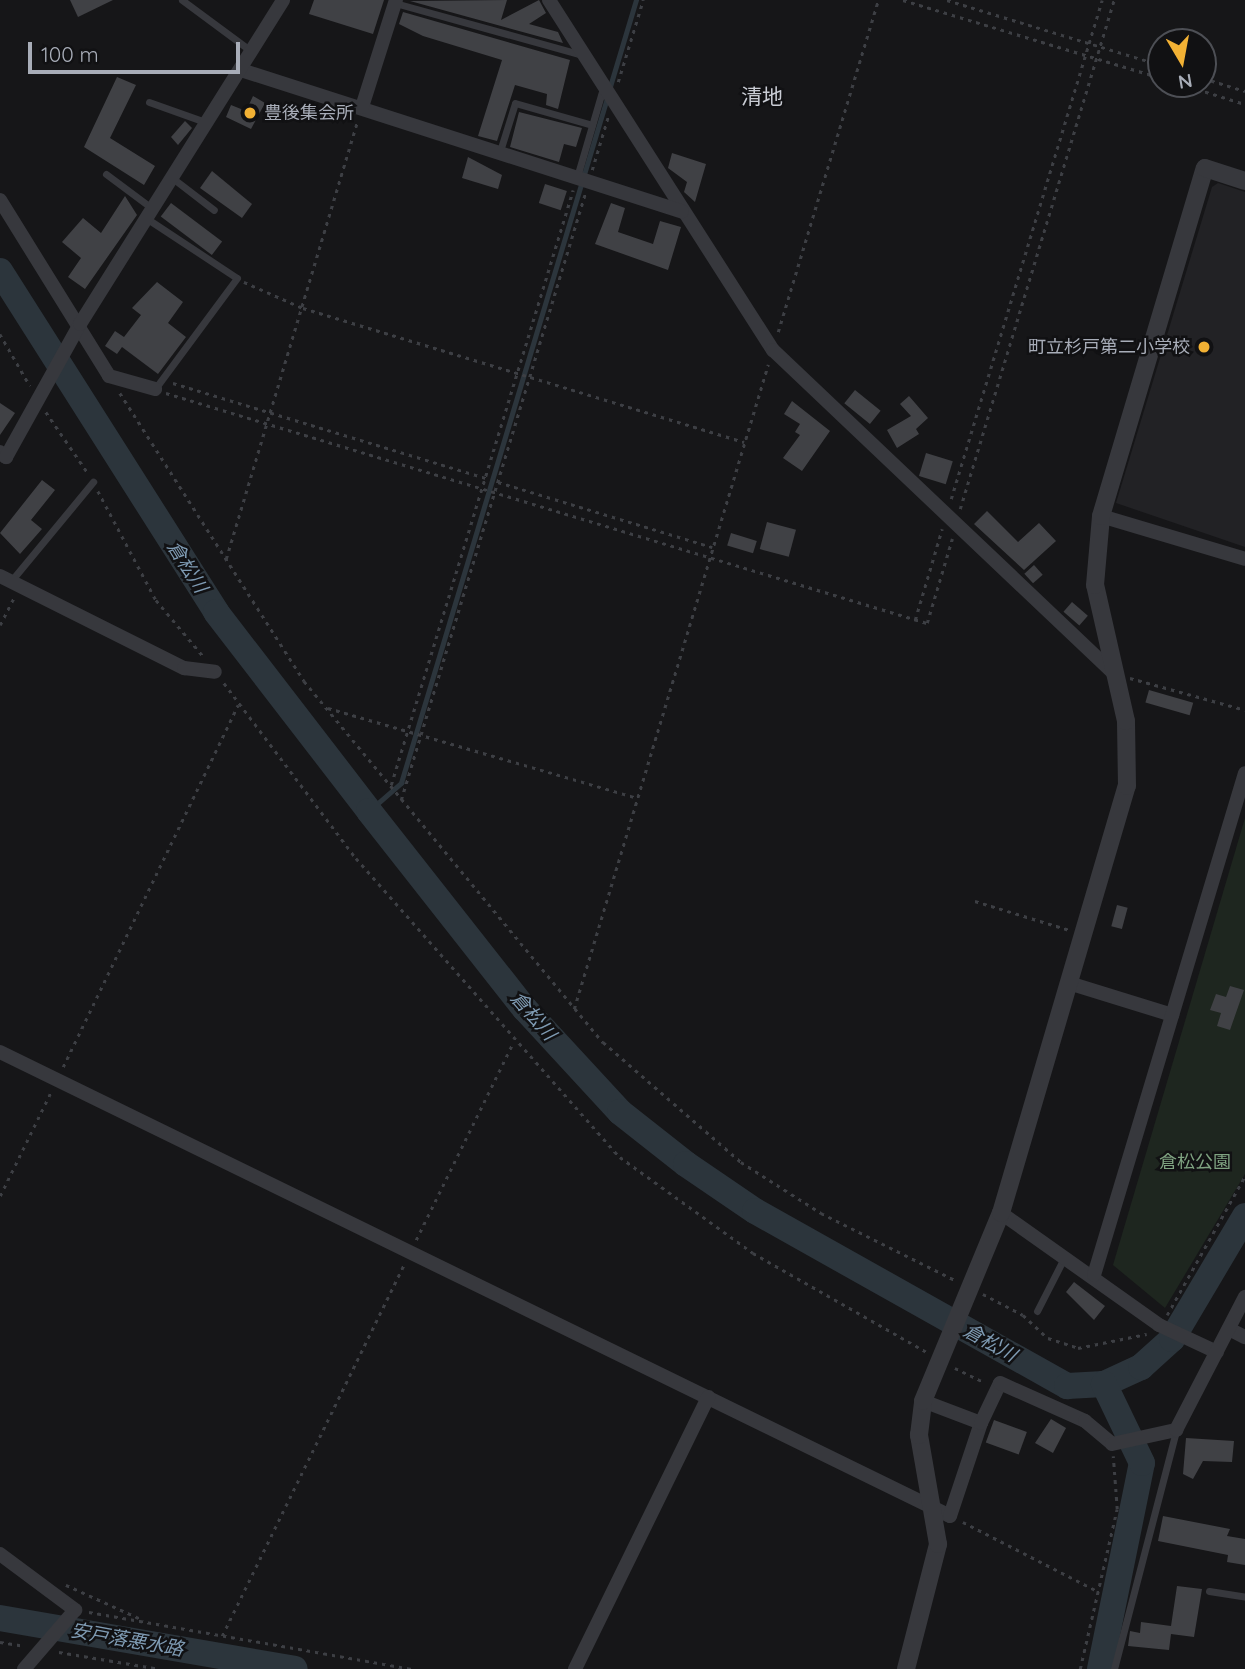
<!DOCTYPE html>
<html>
<head>
<meta charset="utf-8">
<style>
	body { margin:0 }
	#map { position:relative; width:1245px; height:1669px; overflow:hidden; background:#161618; font-family:Quicksand,"Noto Sans JP",sans-serif }
	div>[style] { position:absolute }
	.built>* { inset:0; background:#222225 }
	.green>* { inset:0; background:#1e261f }
	.stream>* { height:4.5px; margin:-2.25px; padding:0 2.25px; transform-origin:2.25px; border-radius:2.25px; background:#2c353c }
	.river>* { height:26px; margin:-13px; padding:0 13px; transform-origin:13px; border-radius:13px; background:#2c353c }
	.building>* { inset:0; background:#404145; transform-origin:0 0 }
	.path>* { height:2.5px; margin-top:-1.25px; transform-origin:0; background:repeating-linear-gradient(90deg,#3d3f44 0 3.5px,transparent 0 8.5px) }
	.service>* { height:7px; margin:-3.5px; padding:0 3.5px; transform-origin:3.5px; border-radius:3.5px; background:#37383d }
	.minor>* { height:14px; margin:-7px; padding:0 7px; transform-origin:7px; border-radius:7px; background:#37383d }
	.tertiary>* { height:18px; margin:-9px; padding:0 9px; transform-origin:9px; border-radius:9px; background:#37383d }
	.dots>* { width:19px; height:19px; translate:-50% -50%; box-sizing:border-box; border:4px solid #111113; border-radius:50% }
	span { translate:-50% -50%; white-space:nowrap; text-align:center; line-height:1.15; -webkit-text-stroke:5px #111113; paint-order:stroke }
	.poi-label { font-size:18px; color:#a8adb8 }
	.left { translate:0 -50%; text-align:left }
	.right { translate:-100% -50%; text-align:right }
	.park-label { font-size:18px; color:#7fa381 }
	.water-label { font-size:19px; color:#7f9bb3; font-style:italic }
	.quarter-label { font-size:21px; color:#c9ccd4 }
	.north { position:absolute; left:1147px; top:28px; width:70px; height:70px; box-sizing:border-box; background:#111113; border:2px solid #4d4f55; border-radius:50%; rotate:170deg; font-size:19px; font-weight:700; line-height:28px; text-align:center; color:#a8adb8 }
	.north::after { content:''; display:block; margin:auto; width:24px; height:32px; background:#f2b134; clip-path:polygon(50% 0,100% 100%,50% 72%,0 100%) }
	.scale { position:absolute; left:28px; top:42px; width:212px; height:32px; box-sizing:border-box; border:4px solid #a8adb8; border-top:0; padding-left:9px; font-size:21px; line-height:24px; white-space:nowrap; color:#a8adb8; -webkit-text-stroke:5px #111113; paint-order:stroke }
</style>
</head>
<body>
<div id="map">
	<div class="built">
		<i style="clip-path:polygon(1218px 183px,1245px 192px,1245px 547px,1116px 503px,1212px 187px)"></i>
	</div>
	<div class="green">
		<i style="clip-path:polygon(1245px 818px,1245px 1174px,1165px 1308px,1113px 1265px)"></i>
	</div>
	<div class="stream">
		<i style="left:609px;top:90px;width:94px;rotate:-73.3deg"></i>
		<i style="left:369px;top:811px;width:43px;rotate:-41.2deg"></i>
		<i style="left:401px;top:783px;width:715px;rotate:-73.26deg"></i>
	</div>
	<div class="river">
		<i style="left:0;top:271px;width:404px;rotate:57.6deg"></i>
		<i style="left:216px;top:612px;width:251px;rotate:52.4deg"></i>
		<i style="left:369px;top:811px;width:252px;rotate:51.8deg"></i>
		<i style="left:525px;top:1009px;width:140px;rotate:47.3deg"></i>
		<i style="left:620px;top:1112px;width:84px;rotate:38.2deg"></i>
		<i style="left:686px;top:1164px;width:83px;rotate:34.3deg"></i>
		<i style="left:755px;top:1211px;width:358px;rotate:29.3deg"></i>
		<i style="left:1067px;top:1386px;width:37px;rotate:-3deg"></i>
		<i style="left:1104px;top:1384px;width:41px;rotate:-24.7deg"></i>
		<i style="left:1141px;top:1367px;width:42px;rotate:-42.1deg"></i>
		<i style="left:1172px;top:1339px;width:143px;rotate:-59.3deg"></i>
		<i style="left:0;top:1618px;width:299px;rotate:9.8deg"></i>
		<i style="left:1100px;top:1669px;width:210px;rotate:-78.5deg"></i>
		<i style="left:1142px;top:1463px;width:88px;rotate:-115.7deg"></i>
	</div>
	<div class="building">
		<i style="clip-path:polygon(70px 0,113px 0,78px 17px)"></i>
		<i style="clip-path:polygon(314px 0,384px 0,373px 34px,309px 14px)"></i>
		<i style="clip-path:polygon(507px 0,501px 20px,539px 0,546px 13px,529px 24px,558px 32px,563px 43px,410px 1px)"></i>
		<i style="clip-path:polygon(403px 12px,570px 60px,558px 109px,546px 105px,547px 94px,515px 85px,497px 141px,478px 136px,502px 60px,423px 36px,399px 24px)"></i>
		<i style="clip-path:polygon(117px 77px,136px 85px,110px 138px,155px 166px,144px 185px,84px 147px)"></i>
		<i style="clip-path:polygon(253px 96px,265px 103px,251px 129px,226px 117px,231px 105px,246px 111px)"></i>
		<i style="clip-path:polygon(519px 112px,582px 128px,576px 147px,564px 144px,559px 162px,510px 147px)"></i>
		<i style="clip-path:polygon(185px 121px,192px 128px,178px 145px,171px 137px)"></i>
		<i style="clip-path:polygon(672px 153px,706px 164px,695px 202px,684px 192px,687px 182px,668px 168px)"></i>
		<i style="clip-path:polygon(468px 157px,502px 175px,498px 189px,462px 178px)"></i>
		<i style="clip-path:polygon(212px 171px,252px 204px,242px 218px,200px 188px)"></i>
		<i style="left:545px;top:184px;width:23px;height:20px;rotate:18deg"></i>
		<i style="clip-path:polygon(125px 196px,137px 215px,85px 289px,68px 277px,81px 258px,62px 242px,83px 218px,101px 233px)"></i>
		<i style="left:171px;top:203px;width:64px;height:17px;rotate:37deg"></i>
		<i style="clip-path:polygon(611px 203px,625px 208px,618px 232px,653px 244px,660px 221px,681px 227px,668px 270px,595px 244px)"></i>
		<i style="clip-path:polygon(157px 282px,183px 302px,168px 323px,186px 337px,158px 374px,122px 347px,117px 354px,105px 346px,115px 331px,124px 337px,141px 315px,132px 308px)"></i>
		<i style="left:855px;top:390px;width:33px;height:17px;rotate:39deg"></i>
		<i style="clip-path:polygon(909px 396px,928px 418px,916px 429px,919px 434px,897px 448px,887px 430px,911px 416px,900px 404px)"></i>
		<i style="clip-path:polygon(792px 401px,830px 431px,802px 471px,783px 458px,800px 435px,795px 432px,800px 424px,784px 414px)"></i>
		<i style="clip-path:polygon(0 403px,15px 413px,0 435px)"></i>
		<i style="left:926px;top:453px;width:28px;height:24px;rotate:17deg"></i>
		<i style="clip-path:polygon(42px 480px,55px 490px,31px 520px,42px 529px,20px 554px,0 533px)"></i>
		<i style="clip-path:polygon(987px 511px,1018px 542px,1039px 523px,1056px 541px,1024px 570px,974px 524px)"></i>
		<i style="left:767px;top:522px;width:30px;height:28px;rotate:15deg"></i>
		<i style="left:731px;top:533px;width:27px;height:13px;rotate:17deg"></i>
		<i style="left:1034px;top:565px;width:13px;height:13px;rotate:48deg"></i>
		<i style="left:1072px;top:602px;width:21px;height:13px;rotate:41deg"></i>
		<i style="left:1149px;top:690px;width:46px;height:13px;rotate:16deg"></i>
		<i style="left:1117px;top:905px;width:11px;height:22px;rotate:15deg"></i>
		<i style="clip-path:polygon(1230px 986px,1244px 990px,1230px 1030px,1217px 1026px,1221px 1013px,1210px 1010px,1216px 994px,1226px 997px)"></i>
		<i style="clip-path:polygon(1074px 1282px,1105px 1306px,1094px 1320px,1066px 1292px)"></i>
		<i style="clip-path:polygon(1051px 1419px,1066px 1428px,1053px 1453px,1035px 1443px)"></i>
		<i style="left:994px;top:1420px;width:35px;height:24px;rotate:20deg"></i>
		<i style="clip-path:polygon(1186px 1438px,1234px 1441px,1232px 1462px,1203px 1461px,1193px 1479px,1183px 1474px)"></i>
		<i style="clip-path:polygon(1163px 1516px,1230px 1529px,1227px 1536px,1245px 1539px,1245px 1565px,1227px 1562px,1228px 1555px,1158px 1541px)"></i>
		<i style="clip-path:polygon(1177px 1586px,1202px 1589px,1194px 1637px,1171px 1634px,1169px 1650px,1128px 1646px,1130px 1631px,1140px 1633px,1141px 1622px,1171px 1626px)"></i>
	</div>
	<div class="path">
		<i style="left:903px;top:0;width:270px;rotate:16.8deg"></i>
		<i style="left:947px;top:0;width:224px;rotate:16.9deg"></i>
		<i style="left:1203px;top:78px;width:44px;rotate:17.2deg"></i>
		<i style="left:618px;top:82px;width:86px;rotate:-73deg"></i>
		<i style="left:1181px;top:84px;width:67px;rotate:17.4deg"></i>
		<i style="left:592px;top:170px;width:55px;rotate:-73.2deg"></i>
		<i style="left:244px;top:282px;width:64px;rotate:23.8deg"></i>
		<i style="left:303px;top:308px;width:461px;rotate:16.9deg"></i>
		<i style="left:778px;top:332px;width:347px;rotate:-73.2deg"></i>
		<i style="left:0;top:334px;width:60px;rotate:60deg"></i>
		<i style="left:173px;top:383px;width:329px;rotate:16.9deg"></i>
		<i style="left:120px;top:393px;width:342px;rotate:57.4deg"></i>
		<i style="left:304px;top:681px;width:469px;rotate:50.4deg"></i>
		<i style="left:603px;top:1042px;width:183px;rotate:41deg"></i>
		<i style="left:741px;top:1162px;width:95px;rotate:32.5deg"></i>
		<i style="left:821px;top:1213px;width:150px;rotate:26.6deg"></i>
		<i style="left:166px;top:393px;width:795px;rotate:16.82deg"></i>
		<i style="left:927px;top:623px;width:88px;rotate:-73.4deg"></i>
		<i style="left:46px;top:412px;width:74px;rotate:55.5deg"></i>
		<i style="left:498px;top:482px;width:224px;rotate:16.9deg"></i>
		<i style="left:98px;top:491px;width:123px;rotate:62deg"></i>
		<i style="left:156px;top:600px;width:73px;rotate:50deg"></i>
		<i style="left:951px;top:499px;width:521px;rotate:-73.16deg"></i>
		<i style="left:960px;top:509px;width:532px;rotate:-73.17deg"></i>
		<i style="left:226px;top:559px;width:458px;rotate:-73.3deg"></i>
		<i style="left:915px;top:620px;width:95px;rotate:-73.5deg"></i>
		<i style="left:0;top:625px;width:30px;rotate:-63deg"></i>
		<i style="left:1130px;top:678px;width:119px;rotate:15.5deg"></i>
		<i style="left:224px;top:683px;width:219px;rotate:53deg"></i>
		<i style="left:356px;top:858px;width:399px;rotate:48.6deg"></i>
		<i style="left:620px;top:1157px;width:164px;rotate:35.8deg"></i>
		<i style="left:753px;top:1253px;width:202px;rotate:29.7deg"></i>
		<i style="left:328px;top:708px;width:322px;rotate:16.2deg"></i>
		<i style="left:391px;top:785px;width:622px;rotate:-72.99deg"></i>
		<i style="left:401px;top:800px;width:633px;rotate:-73.11deg"></i>
		<i style="left:975px;top:901px;width:98px;rotate:17.1deg"></i>
		<i style="left:574px;top:1009px;width:673px;rotate:-73.24deg"></i>
		<i style="left:63px;top:1067px;width:402px;rotate:-64.2deg"></i>
		<i style="left:0;top:1196px;width:116px;rotate:-63.9deg"></i>
		<i style="left:416px;top:1240px;width:217px;rotate:-63.8deg"></i>
		<i style="left:983px;top:1294px;width:45px;rotate:27.7deg"></i>
		<i style="left:1023px;top:1315px;width:34px;rotate:43deg"></i>
		<i style="left:1048px;top:1338px;width:32px;rotate:18deg"></i>
		<i style="left:1078px;top:1348px;width:70px;rotate:-11.5deg"></i>
		<i style="left:1167px;top:1315px;width:159px;rotate:-60.7deg"></i>
		<i style="left:955px;top:1368px;width:32px;rotate:26deg"></i>
		<i style="left:963px;top:1522px;width:151px;rotate:27.2deg"></i>
		<i style="left:66px;top:1585px;width:85px;rotate:24.4deg"></i>
		<i style="left:89px;top:1612px;width:329px;rotate:10deg"></i>
		<i style="left:222px;top:1636px;width:414px;rotate:-63.9deg"></i>
		<i style="left:0;top:1642px;width:24px;rotate:9deg"></i>
		<i style="left:59px;top:1652px;width:101px;rotate:9.6deg"></i>
		<i style="left:1080px;top:1669px;width:164px;rotate:-77deg"></i>
		<i style="left:1117px;top:1509px;width:53px;rotate:-94.3deg"></i>
	</div>
	<div class="service">
		<i style="left:182px;top:0;width:86px;rotate:36.5deg"></i>
		<i style="left:395px;top:3px;width:194px;rotate:15.5deg"></i>
		<i style="left:149px;top:102px;width:63px;rotate:19.6deg"></i>
		<i style="left:500px;top:151px;width:50px;rotate:-72.6deg"></i>
		<i style="left:515px;top:103px;width:80px;rotate:15.9deg"></i>
		<i style="left:106px;top:174px;width:59px;rotate:36.7deg"></i>
		<i style="left:577px;top:177px;width:93px;rotate:-73.7deg"></i>
		<i style="left:175px;top:180px;width:49px;rotate:37.6deg"></i>
		<i style="left:149px;top:220px;width:105px;rotate:33.4deg"></i>
		<i style="left:237px;top:278px;width:138px;rotate:126.5deg"></i>
		<i style="left:11px;top:581px;width:129px;rotate:-50.4deg"></i>
		<i style="left:1037px;top:1311px;width:59px;rotate:-63deg"></i>
		<i style="left:1209px;top:1591px;width:36px;rotate:9deg"></i>
		<i style="left:1114px;top:1669px;width:246px;rotate:-75.4deg"></i>
	</div>
	<div class="minor">
		<i style="left:549px;top:0;width:416px;rotate:57.4deg"></i>
		<i style="left:773px;top:350px;width:470px;rotate:43.5deg"></i>
		<i style="left:241px;top:70px;width:463px;rotate:17.8deg"></i>
		<i style="left:362px;top:107px;width:112px;rotate:-72.4deg"></i>
		<i style="left:0;top:200px;width:207px;rotate:58.2deg"></i>
		<i style="left:109px;top:376px;width:48px;rotate:15.8deg"></i>
		<i style="left:0;top:452px;width:8px;rotate:40deg"></i>
		<i style="left:6px;top:457px;width:152px;rotate:-60.9deg"></i>
		<i style="left:80px;top:324px;width:382px;rotate:-57.9deg"></i>
		<i style="left:1101px;top:516px;width:150px;rotate:16.6deg"></i>
		<i style="left:0;top:576px;width:206px;rotate:26.6deg"></i>
		<i style="left:184px;top:668px;width:31px;rotate:7deg"></i>
		<i style="left:1072px;top:984px;width:105px;rotate:17.2deg"></i>
		<i style="left:0;top:1052px;width:1057px;rotate:26.03deg"></i>
		<i style="left:950px;top:1516px;width:98px;rotate:-71.6deg"></i>
		<i style="left:981px;top:1423px;width:62px;rotate:-159.2deg"></i>
		<i style="left:1001px;top:1213px;width:194px;rotate:35.3deg"></i>
		<i style="left:1159px;top:1325px;width:64px;rotate:25deg"></i>
		<i style="left:1094px;top:1275px;width:524px;rotate:-73.26deg"></i>
		<i style="left:1229px;top:1329px;width:18px;rotate:27deg"></i>
		<i style="left:981px;top:1423px;width:44px;rotate:-64.6deg"></i>
		<i style="left:1000px;top:1383px;width:93px;rotate:24.1deg"></i>
		<i style="left:1085px;top:1421px;width:35px;rotate:40deg"></i>
		<i style="left:1112px;top:1444px;width:66px;rotate:-12.3deg"></i>
		<i style="left:1176px;top:1430px;width:150px;rotate:-62.6deg"></i>
		<i style="left:0;top:1554px;width:94px;rotate:36.7deg"></i>
		<i style="left:75px;top:1610px;width:78px;rotate:130.8deg"></i>
		<i style="left:575px;top:1669px;width:303px;rotate:-63.9deg"></i>
	</div>
	<div class="tertiary">
		<i style="left:906px;top:1669px;width:129px;rotate:-75.6deg"></i>
		<i style="left:938px;top:1544px;width:111px;rotate:-99.9deg"></i>
		<i style="left:919px;top:1435px;width:34px;rotate:-83deg"></i>
		<i style="left:923px;top:1401px;width:204px;rotate:-67.5deg"></i>
		<i style="left:1001px;top:1213px;width:445px;rotate:-73.6deg"></i>
		<i style="left:1127px;top:786px;width:65px;rotate:-90.9deg"></i>
		<i style="left:1126px;top:721px;width:139px;rotate:-102.8deg"></i>
		<i style="left:1095px;top:585px;width:69px;rotate:-85deg"></i>
		<i style="left:1101px;top:516px;width:363px;rotate:-73.4deg"></i>
		<i style="left:1205px;top:168px;width:42px;rotate:18deg"></i>
	</div>
	<div class="dots">
		<i style="left:250px;top:113px;background:#f2b134"></i>
		<i style="left:1204px;top:347px;background:#f2b134"></i>
	</div>
	<div class="poi-label">
		<span class="left" style="left:264px;top:113px">豊後集会所</span>
		<span class="right" style="left:1190px;top:347px">町立杉戸第二小学校</span>
	</div>
	<div class="park-label">
		<span style="left:1195px;top:1162px">倉松公園</span>
	</div>
	<div class="water-label">
		<span style="left:187px;top:567px;rotate:58deg">倉松川</span>
		<span style="left:533px;top:1016px;rotate:49deg">倉松川</span>
		<span style="left:990px;top:1343px;rotate:29deg">倉松川</span>
		<span style="left:127px;top:1640px;rotate:10deg">安戸落悪水路</span>
	</div>
	<div class="quarter-label">
		<span style="left:762px;top:96px">清地</span>
	</div>
	<div class="north">N</div>
	<div class="scale">100 m</div>
</div>
</body>
</html>
